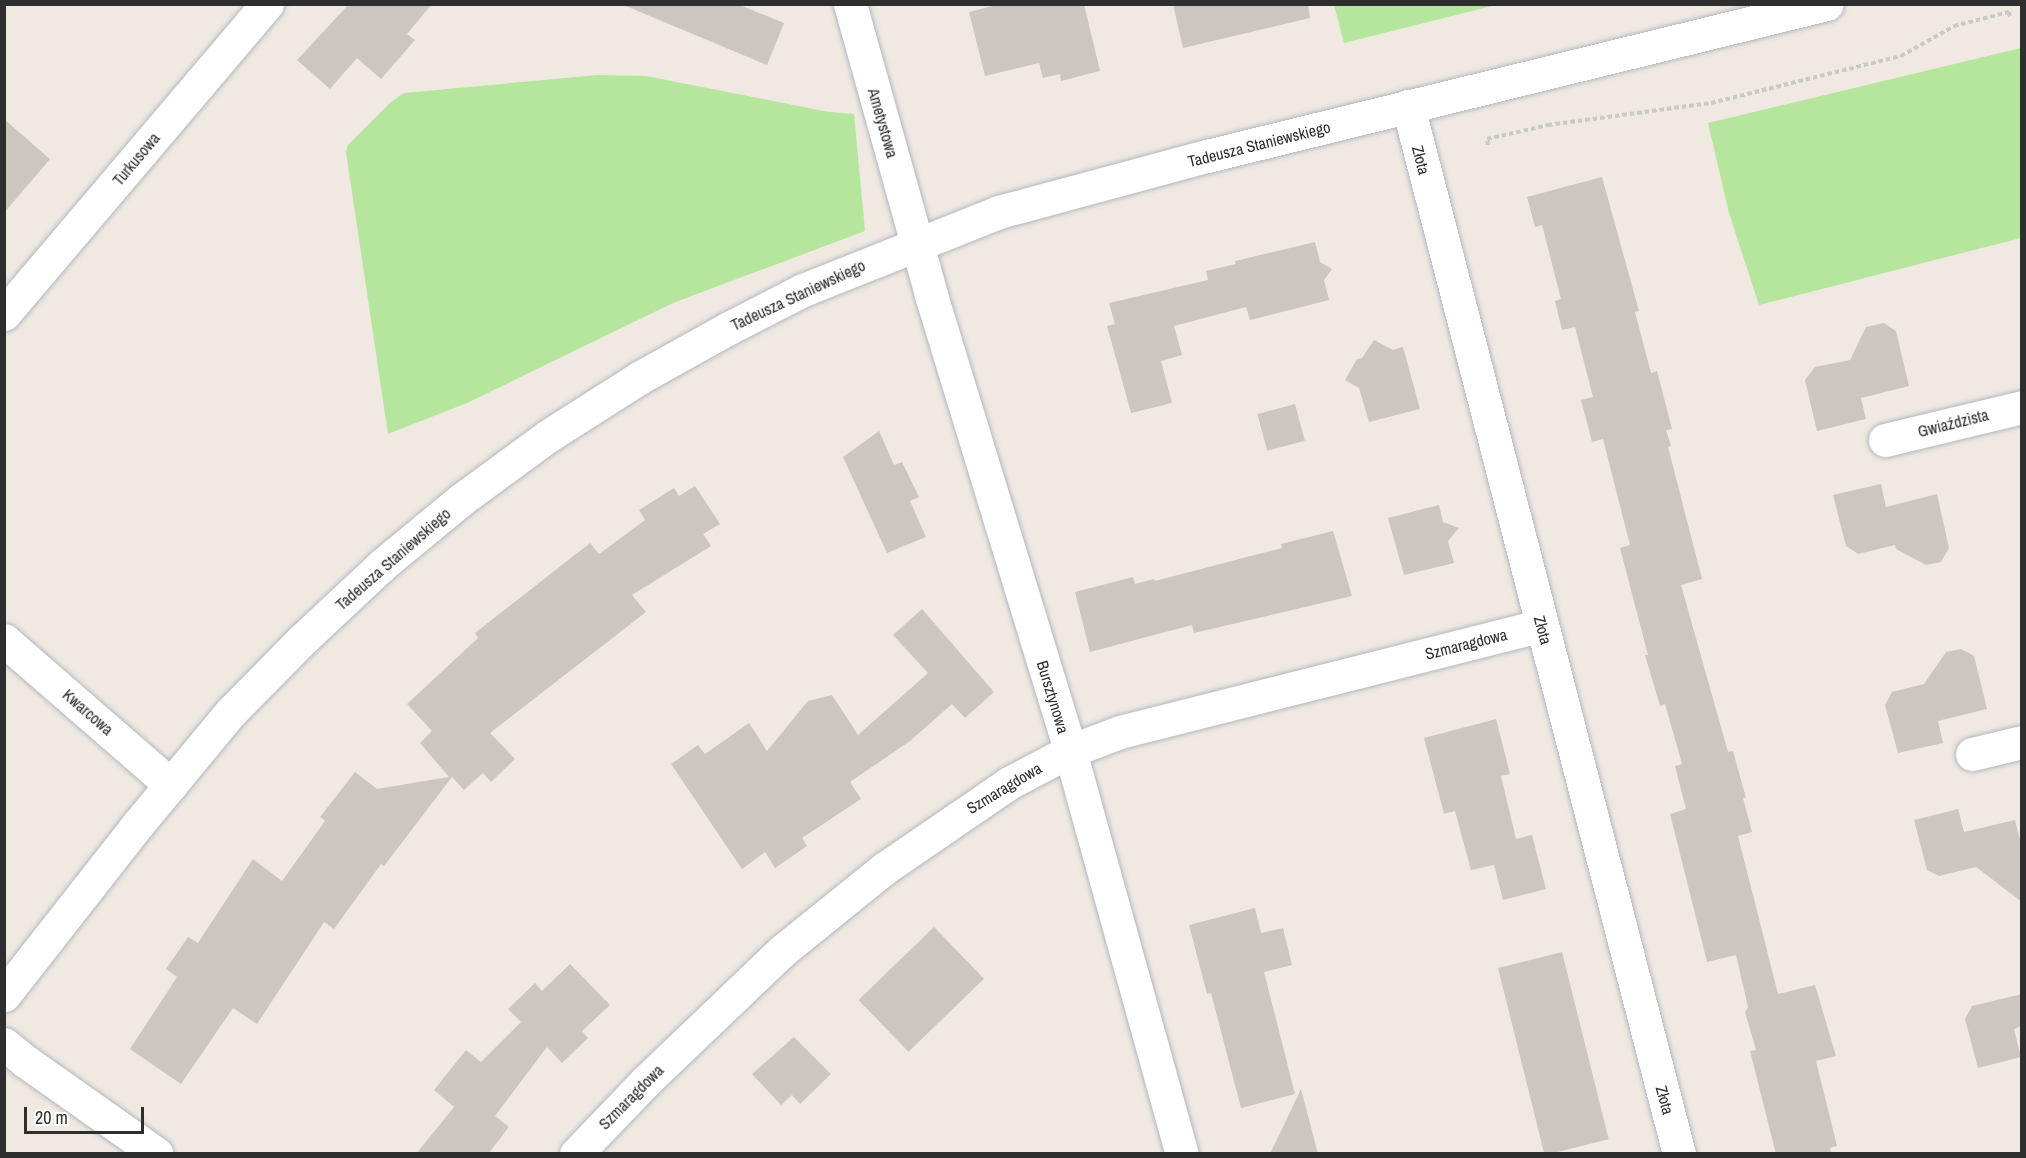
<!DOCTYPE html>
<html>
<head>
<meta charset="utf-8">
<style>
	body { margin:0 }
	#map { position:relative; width:2026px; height:1158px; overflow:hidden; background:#efe9e1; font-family:"Archivo Narrow",sans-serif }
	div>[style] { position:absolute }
	.green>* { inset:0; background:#b6e59e }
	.building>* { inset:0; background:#cbc7bf; transform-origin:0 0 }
	.path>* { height:4px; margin-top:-2px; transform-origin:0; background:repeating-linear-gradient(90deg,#c9c9c9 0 4.5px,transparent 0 7.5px) }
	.roads { filter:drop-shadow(0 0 2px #b4b7c1) drop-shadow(0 0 2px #b4b7c1) }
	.street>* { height:33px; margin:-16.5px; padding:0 16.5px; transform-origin:16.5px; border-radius:16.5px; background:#fff }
	.secondary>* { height:33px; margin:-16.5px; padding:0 16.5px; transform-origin:16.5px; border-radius:16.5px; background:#fff }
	span { translate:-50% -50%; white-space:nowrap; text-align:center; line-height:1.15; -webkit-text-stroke:6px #fff; paint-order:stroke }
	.street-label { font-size:16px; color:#2e2e2e }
	.frame { position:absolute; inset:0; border:6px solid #2e2e2e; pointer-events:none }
	.scale { position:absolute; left:24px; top:1107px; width:120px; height:27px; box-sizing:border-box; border:3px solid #2e2e2e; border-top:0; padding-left:8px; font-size:18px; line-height:21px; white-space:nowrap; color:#2e2e2e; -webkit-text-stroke:4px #fff; paint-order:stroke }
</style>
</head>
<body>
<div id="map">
	<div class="green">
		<i style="clip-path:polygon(1334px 5px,1334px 4px,1496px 5px,1344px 43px)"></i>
		<i style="clip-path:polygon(2021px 48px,2021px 238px,1759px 305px,1729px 213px,1708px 123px)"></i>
		<i style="clip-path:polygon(598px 75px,646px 76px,829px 112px,854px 114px,865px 231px,673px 303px,467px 403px,388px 434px,346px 152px,348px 145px,391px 102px,404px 93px)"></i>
	</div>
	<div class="building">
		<i style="clip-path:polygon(349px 4px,432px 4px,407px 34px,415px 40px,381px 79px,357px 58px,330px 89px,297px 60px)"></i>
		<i style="clip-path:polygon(621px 4px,737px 4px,784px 23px,767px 65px)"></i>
		<i style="clip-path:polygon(1000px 4px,1084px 4px,1100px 71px,1061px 81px,1060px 74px,1043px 78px,1039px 63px,985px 76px,969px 12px)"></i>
		<i style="clip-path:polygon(1173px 4px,1308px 4px,1310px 18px,1183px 48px)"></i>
		<i style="clip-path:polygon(4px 119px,50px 159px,4px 213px)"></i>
		<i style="clip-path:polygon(1602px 177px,1639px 311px,1635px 312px,1651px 373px,1657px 371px,1672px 429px,1666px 430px,1671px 446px,1668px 447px,1702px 579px,1681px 585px,1728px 752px,1733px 751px,1746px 798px,1743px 798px,1752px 832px,1738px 836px,1778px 994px,1815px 985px,1836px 1056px,1816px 1061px,1837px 1146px,1830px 1148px,1831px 1154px,1776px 1154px,1750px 1051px,1756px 1050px,1745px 1012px,1748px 1007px,1736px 955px,1707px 962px,1670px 814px,1686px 809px,1675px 766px,1682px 764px,1665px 704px,1660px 706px,1645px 655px,1648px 655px,1620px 548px,1630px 545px,1603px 439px,1592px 442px,1581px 400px,1593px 397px,1575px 327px,1562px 330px,1555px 301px,1561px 299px,1542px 225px,1535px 227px,1527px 197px)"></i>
		<i style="clip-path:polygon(1315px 242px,1320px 262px,1332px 269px,1324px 280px,1329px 300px,1250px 320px,1246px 307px,1174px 326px,1182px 355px,1161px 361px,1172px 403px,1131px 413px,1107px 326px,1115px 324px,1109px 303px,1208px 280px,1206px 271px,1236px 264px,1235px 261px)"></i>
		<i style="clip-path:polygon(1884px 323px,1896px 331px,1909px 386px,1861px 398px,1866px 419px,1817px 431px,1805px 380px,1815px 367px,1850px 360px,1866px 327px)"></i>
		<i style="clip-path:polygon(1374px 340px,1393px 350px,1403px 347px,1420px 409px,1369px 422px,1359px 388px,1345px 380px,1357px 359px,1362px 358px)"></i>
		<i style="left:1295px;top:404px;width:38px;height:39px;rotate:75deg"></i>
		<i style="clip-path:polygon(879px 431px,894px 465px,902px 462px,919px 497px,910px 501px,926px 537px,887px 553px,843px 457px)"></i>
		<i style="clip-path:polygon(1881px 484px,1886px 507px,1937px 494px,1949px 548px,1941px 562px,1926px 565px,1896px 549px,1895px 545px,1858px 554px,1846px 546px,1833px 495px)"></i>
		<i style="clip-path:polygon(695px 486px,720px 524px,703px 534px,711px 546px,632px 595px,646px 612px,490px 733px,515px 759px,491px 782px,483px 773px,464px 790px,452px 777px,384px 866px,381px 864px,334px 929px,324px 922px,257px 1024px,233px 1008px,181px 1084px,130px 1049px,177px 977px,166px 969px,188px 937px,198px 943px,253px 859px,282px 881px,325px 821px,320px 817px,355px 772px,377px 789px,449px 777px,420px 743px,432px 731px,407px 704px,478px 638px,475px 633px,590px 543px,599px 554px,645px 520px,639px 510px,674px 488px,679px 496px)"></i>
		<i style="clip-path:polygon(1439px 505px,1443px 522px,1459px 528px,1448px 541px,1454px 563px,1404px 575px,1388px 518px)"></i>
		<i style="clip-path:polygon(1333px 531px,1352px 596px,1194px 633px,1192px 625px,1090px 652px,1075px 592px,1133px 577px,1135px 584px,1154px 579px,1155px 581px,1282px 548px,1281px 544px)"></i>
		<i style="clip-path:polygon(922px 609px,994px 692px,965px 718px,952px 704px,910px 741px,850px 782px,861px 799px,802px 838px,807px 846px,775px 868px,765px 852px,742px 869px,671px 764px,698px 745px,705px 754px,749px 723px,767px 751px,808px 701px,832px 695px,858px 735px,928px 673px,893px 635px)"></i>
		<i style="clip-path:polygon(1961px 649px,1974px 656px,1987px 709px,1938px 721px,1943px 743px,1898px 753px,1885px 705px,1892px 692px,1924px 684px,1946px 652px)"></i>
		<i style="clip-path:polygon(1496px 719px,1510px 774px,1501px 776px,1516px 839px,1532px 835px,1546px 889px,1503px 900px,1494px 865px,1471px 870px,1455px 811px,1444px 814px,1424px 738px)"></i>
		<i style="clip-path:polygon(1958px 809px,1964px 832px,2015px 820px,2022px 848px,2022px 902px,1976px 867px,1939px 876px,1927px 870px,1914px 820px)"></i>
		<i style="clip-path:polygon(1255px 908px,1261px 933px,1283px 928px,1292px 965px,1264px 972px,1295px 1094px,1241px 1108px,1211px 993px,1207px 994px,1189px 925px)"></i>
		<i style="left:934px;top:927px;width:72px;height:105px;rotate:46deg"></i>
		<i style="left:1562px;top:952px;width:193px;height:66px;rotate:76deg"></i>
		<i style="clip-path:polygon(570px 964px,610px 1005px,582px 1031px,588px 1038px,562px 1063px,547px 1047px,495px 1116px,509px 1127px,488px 1154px,416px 1154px,454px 1107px,434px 1090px,466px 1050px,481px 1062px,521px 1022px,508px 1009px,535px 983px,542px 991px)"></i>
		<i style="clip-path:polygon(2022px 994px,2022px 1026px,2014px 1029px,2021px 1057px,1978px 1068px,1965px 1019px,1972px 1006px)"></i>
		<i style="clip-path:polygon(794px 1037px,831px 1074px,800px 1104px,792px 1095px,781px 1105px,752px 1074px)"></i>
		<i style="clip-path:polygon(1301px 1089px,1318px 1154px,1270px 1154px)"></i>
	</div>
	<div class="path">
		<i style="left:1488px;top:145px;width:6px;rotate:-99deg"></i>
		<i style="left:1487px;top:139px;width:63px;rotate:-12.9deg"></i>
		<i style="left:1548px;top:125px;width:164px;rotate:-7.7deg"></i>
		<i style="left:1711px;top:103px;width:196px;rotate:-13.9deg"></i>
		<i style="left:1901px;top:56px;width:61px;rotate:-29.5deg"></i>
		<i style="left:1954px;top:26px;width:57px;rotate:-14.3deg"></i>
		<i style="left:2009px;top:12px;width:5px;rotate:79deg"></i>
	</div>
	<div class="roads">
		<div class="street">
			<i style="left:850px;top:4px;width:302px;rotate:74.4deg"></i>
			<i style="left:931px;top:295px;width:477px;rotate:73deg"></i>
			<i style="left:1070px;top:751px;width:418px;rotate:74.5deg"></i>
			<i style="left:1408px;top:106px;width:1082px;rotate:75.5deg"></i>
			<i style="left:4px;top:314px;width:407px;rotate:-49.7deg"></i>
			<i style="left:1885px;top:440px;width:141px;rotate:-13.5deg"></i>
			<i style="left:4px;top:640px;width:221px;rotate:41deg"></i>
			<i style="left:1972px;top:754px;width:51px;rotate:-13.5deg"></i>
			<i style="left:4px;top:1044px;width:27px;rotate:39deg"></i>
			<i style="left:25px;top:1061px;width:161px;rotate:35.2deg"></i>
			<i style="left:576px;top:1154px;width:101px;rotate:-46.2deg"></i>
			<i style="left:646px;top:1081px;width:188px;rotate:-43.7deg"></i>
			<i style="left:782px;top:951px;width:132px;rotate:-38.9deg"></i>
			<i style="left:885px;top:868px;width:150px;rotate:-34.4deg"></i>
			<i style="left:1009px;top:783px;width:69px;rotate:-27.7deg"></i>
			<i style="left:1070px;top:751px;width:53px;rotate:-20.8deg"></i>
			<i style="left:1120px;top:732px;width:435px;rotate:-14.2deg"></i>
		</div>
		<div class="secondary">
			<i style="left:4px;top:995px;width:219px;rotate:-51.9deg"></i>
			<i style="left:139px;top:823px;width:143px;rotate:-50.4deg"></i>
			<i style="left:230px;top:713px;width:104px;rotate:-45.4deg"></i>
			<i style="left:303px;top:639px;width:108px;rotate:-43.1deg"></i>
			<i style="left:382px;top:565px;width:104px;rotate:-39.5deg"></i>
			<i style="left:462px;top:499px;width:107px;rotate:-36.2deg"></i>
			<i style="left:548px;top:436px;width:108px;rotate:-32.5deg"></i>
			<i style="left:639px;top:378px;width:103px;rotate:-29.1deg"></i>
			<i style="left:729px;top:328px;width:83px;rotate:-27.2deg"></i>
			<i style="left:803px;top:290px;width:211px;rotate:-21.7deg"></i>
			<i style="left:999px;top:212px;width:215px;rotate:-15.1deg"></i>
			<i style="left:1207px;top:156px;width:638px;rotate:-13.78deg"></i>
		</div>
	</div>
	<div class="street-label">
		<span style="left:883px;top:123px;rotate:74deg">Ametystowa</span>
		<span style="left:1259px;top:144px;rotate:-14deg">Tadeusza Staniewskiego</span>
		<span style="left:136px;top:159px;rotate:-50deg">Turkusowa</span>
		<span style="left:1421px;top:160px;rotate:76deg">Złota</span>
		<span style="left:798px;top:295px;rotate:-25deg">Tadeusza Staniewskiego</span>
		<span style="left:1953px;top:423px;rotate:-14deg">Gwiaździsta</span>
		<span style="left:393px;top:559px;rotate:-41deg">Tadeusza Staniewskiego</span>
		<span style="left:1543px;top:630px;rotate:75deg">Złota</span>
		<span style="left:1466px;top:644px;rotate:-14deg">Szmaragdowa</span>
		<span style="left:1053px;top:697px;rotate:73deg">Bursztynowa</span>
		<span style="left:88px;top:712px;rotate:41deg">Kwarcowa</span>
		<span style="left:1004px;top:788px;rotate:-31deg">Szmaragdowa</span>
		<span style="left:631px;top:1097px;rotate:-45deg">Szmaragdowa</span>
		<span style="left:1665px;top:1100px;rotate:75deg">Złota</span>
	</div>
	<div class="frame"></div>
	<div class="scale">20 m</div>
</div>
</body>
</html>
